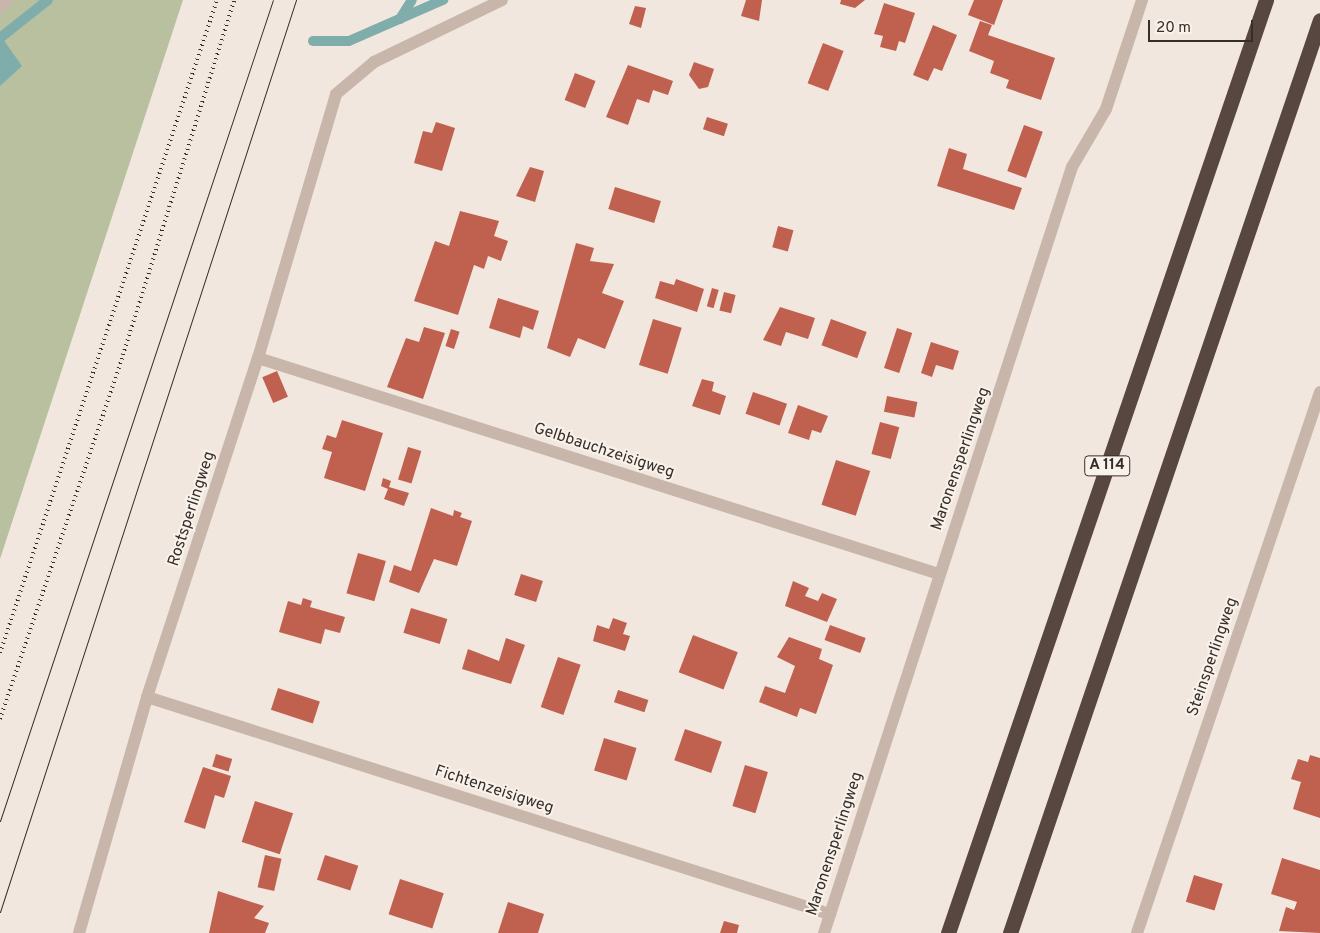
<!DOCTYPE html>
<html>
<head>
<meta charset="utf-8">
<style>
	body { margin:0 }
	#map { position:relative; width:1320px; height:933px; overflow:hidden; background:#f2e7df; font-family:Overpass,sans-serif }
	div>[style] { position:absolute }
	.green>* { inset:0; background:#b8c09f }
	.water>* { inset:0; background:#7fadab }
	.stream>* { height:10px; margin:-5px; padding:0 5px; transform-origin:5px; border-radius:5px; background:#7fadab }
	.building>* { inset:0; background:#c0614f; transform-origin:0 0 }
	.minor>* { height:12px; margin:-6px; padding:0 6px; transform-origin:6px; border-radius:6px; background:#c9b6ab }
	.highway>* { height:15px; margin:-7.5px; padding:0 7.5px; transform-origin:7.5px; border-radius:7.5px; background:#584741 }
	.tram>* { height:1px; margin:-0.5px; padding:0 0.5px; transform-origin:0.5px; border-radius:0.5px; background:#372d2a }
	.rail>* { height:4px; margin-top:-2px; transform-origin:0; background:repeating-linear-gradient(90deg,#372d2a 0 1px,transparent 0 5px) }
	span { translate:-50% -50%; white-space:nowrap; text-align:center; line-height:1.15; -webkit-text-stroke:4px #f9f2eb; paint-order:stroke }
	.shield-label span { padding:1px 4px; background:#f9f2eb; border:1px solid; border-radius:4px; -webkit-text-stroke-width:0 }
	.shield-label { font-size:15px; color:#372d2a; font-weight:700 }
	.street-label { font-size:16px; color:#372d2a }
	.scale { position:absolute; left:1148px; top:20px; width:105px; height:22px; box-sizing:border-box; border:2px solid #372d2a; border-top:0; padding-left:6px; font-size:15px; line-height:18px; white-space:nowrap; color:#372d2a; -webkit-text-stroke:4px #f9f2eb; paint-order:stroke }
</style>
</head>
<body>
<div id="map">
	<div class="green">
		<i style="clip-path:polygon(0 0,183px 0,0 559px)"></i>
	</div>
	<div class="water">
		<i style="clip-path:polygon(0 35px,22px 66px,0 86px)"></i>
	</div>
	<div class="stream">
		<i style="left:400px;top:19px;width:22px;rotate:-58deg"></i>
		<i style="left:0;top:38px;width:61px;rotate:-38.4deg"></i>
		<i style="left:313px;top:41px;width:36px"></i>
		<i style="left:349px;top:41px;width:103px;rotate:-23.6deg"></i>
	</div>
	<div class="building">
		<i style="clip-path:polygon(746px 0,762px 0,759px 21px,741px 16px)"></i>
		<i style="clip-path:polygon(841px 0,865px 0,855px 8px,840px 4px)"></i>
		<i style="clip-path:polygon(974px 0,1003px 0,994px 25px,968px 15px)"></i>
		<i style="clip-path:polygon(884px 3px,915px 13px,905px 43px,899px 41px,896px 51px,880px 47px,883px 36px,874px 34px)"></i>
		<i style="clip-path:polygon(635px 6px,646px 8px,641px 28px,629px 24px)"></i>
		<i style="clip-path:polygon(980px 21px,992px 25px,988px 35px,1055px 58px,1041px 100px,1006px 88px,1009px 80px,990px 73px,994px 61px,969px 51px)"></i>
		<i style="clip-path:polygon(933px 25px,957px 35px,942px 71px,934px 68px,928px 81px,913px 75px)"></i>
		<i style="left:823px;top:43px;width:22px;height:43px;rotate:21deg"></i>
		<i style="clip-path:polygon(694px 62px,714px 69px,708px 87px,699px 89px,689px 75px)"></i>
		<i style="clip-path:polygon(628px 65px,673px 81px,668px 95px,653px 90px,649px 103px,637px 99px,628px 125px,606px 117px)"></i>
		<i style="left:575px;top:73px;width:22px;height:29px;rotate:21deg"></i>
		<i style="left:707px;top:117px;width:22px;height:13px;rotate:18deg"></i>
		<i style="clip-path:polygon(436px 122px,455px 128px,442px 171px,414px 163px,423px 131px,432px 133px)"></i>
		<i style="left:1024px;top:125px;width:20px;height:49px;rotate:20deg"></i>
		<i style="clip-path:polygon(949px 148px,967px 154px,963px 169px,1022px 188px,1014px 210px,937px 186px)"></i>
		<i style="clip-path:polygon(530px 167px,544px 171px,535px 202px,516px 196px)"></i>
		<i style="left:615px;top:187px;width:48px;height:23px;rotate:17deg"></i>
		<i style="clip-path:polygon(460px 211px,499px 221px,494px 236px,508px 241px,501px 261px,488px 256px,484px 269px,474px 265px,458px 315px,414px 301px,435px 241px,449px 246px)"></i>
		<i style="left:778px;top:226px;width:16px;height:22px;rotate:15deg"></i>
		<i style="clip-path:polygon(576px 243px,594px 248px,590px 261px,614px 264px,602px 293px,624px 301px,605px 349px,578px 338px,570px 357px,547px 348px)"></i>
		<i style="clip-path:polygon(676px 279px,704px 289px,697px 312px,655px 298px,660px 281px,674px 285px)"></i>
		<i style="left:712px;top:288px;width:7px;height:19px;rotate:16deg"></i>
		<i style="left:724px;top:292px;width:12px;height:19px;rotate:14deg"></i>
		<i style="clip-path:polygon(498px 298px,539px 311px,533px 330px,523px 326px,520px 338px,489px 328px)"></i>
		<i style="clip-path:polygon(780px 307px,815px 318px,808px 339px,786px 332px,781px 346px,763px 340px)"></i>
		<i style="left:653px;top:319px;width:30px;height:48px;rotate:17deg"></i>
		<i style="left:831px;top:319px;width:38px;height:28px;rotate:20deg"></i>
		<i style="clip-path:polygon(424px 327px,445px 333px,423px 399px,387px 387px,406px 338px,419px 342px)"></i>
		<i style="left:897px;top:328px;width:16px;height:42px;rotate:18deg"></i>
		<i style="left:451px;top:329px;width:9px;height:18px;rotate:18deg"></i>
		<i style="clip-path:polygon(931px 342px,959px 351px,953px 370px,936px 365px,932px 377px,921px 373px)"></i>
		<i style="left:277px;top:371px;width:28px;height:16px;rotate:67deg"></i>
		<i style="clip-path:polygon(702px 379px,714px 382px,712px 391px,726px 396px,720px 415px,692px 406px)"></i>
		<i style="left:753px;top:392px;width:36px;height:23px;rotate:19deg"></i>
		<i style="left:887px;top:396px;width:31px;height:16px;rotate:11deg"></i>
		<i style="clip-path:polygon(798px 405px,828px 416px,821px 433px,812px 430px,809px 440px,788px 433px)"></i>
		<i style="clip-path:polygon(342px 420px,383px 433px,365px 491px,324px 478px,332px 452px,322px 449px,327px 435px,336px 438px)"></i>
		<i style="left:880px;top:422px;width:20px;height:33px;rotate:15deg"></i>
		<i style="left:408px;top:447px;width:14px;height:34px;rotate:17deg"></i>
		<i style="left:836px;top:460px;width:36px;height:47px;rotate:18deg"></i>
		<i style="clip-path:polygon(383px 478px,391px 481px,389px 487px,409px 493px,404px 506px,384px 499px,388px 489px,381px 486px)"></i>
		<i style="clip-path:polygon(431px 508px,453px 516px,454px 510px,462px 513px,460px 517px,472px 521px,457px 566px,434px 559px,419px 593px,389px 582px,394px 565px,411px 571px)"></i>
		<i style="left:358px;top:553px;width:29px;height:42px;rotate:16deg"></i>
		<i style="left:521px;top:574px;width:23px;height:22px;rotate:18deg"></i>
		<i style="clip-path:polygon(793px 581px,809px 588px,805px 596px,818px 601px,822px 593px,837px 599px,827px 622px,785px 606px)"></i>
		<i style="clip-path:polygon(303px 598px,312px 601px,310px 607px,345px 617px,340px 633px,325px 629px,321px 644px,279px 632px,288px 601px,301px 605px)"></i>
		<i style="left:411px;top:608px;width:38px;height:26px;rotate:17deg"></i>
		<i style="clip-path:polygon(613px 618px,627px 623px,623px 634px,630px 636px,625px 651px,593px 641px,597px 625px,609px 629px)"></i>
		<i style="left:830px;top:625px;width:38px;height:16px;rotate:20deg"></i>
		<i style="left:693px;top:635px;width:48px;height:40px;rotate:21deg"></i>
		<i style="clip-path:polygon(789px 637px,822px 649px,819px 659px,833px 665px,816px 714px,800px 708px,797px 717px,759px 702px,765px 686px,785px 693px,795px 666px,777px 657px)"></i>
		<i style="clip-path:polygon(506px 638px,525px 645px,511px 684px,462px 669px,468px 649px,499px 661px)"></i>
		<i style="left:558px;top:657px;width:24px;height:53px;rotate:19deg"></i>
		<i style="left:278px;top:688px;width:44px;height:23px;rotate:18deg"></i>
		<i style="left:618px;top:690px;width:32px;height:13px;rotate:18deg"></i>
		<i style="left:685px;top:729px;width:39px;height:33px;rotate:19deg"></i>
		<i style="left:604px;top:738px;width:34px;height:34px;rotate:17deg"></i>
		<i style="left:216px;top:754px;width:17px;height:13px;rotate:17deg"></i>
		<i style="clip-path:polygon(1310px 755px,1320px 758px,1320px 818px,1293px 809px,1301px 782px,1291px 779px,1298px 759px,1308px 762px)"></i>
		<i style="left:745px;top:765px;width:24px;height:43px;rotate:17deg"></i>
		<i style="clip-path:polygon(203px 767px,231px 776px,224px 798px,215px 795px,205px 829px,184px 822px)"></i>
		<i style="left:255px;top:801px;width:40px;height:43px;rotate:18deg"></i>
		<i style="left:265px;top:855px;width:17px;height:33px;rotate:13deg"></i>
		<i style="left:325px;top:855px;width:35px;height:26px;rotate:18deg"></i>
		<i style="clip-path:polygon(1282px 858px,1320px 870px,1320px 933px,1279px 931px,1286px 907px,1294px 910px,1297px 902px,1271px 894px)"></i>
		<i style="left:1194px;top:875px;width:30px;height:28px;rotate:17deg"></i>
		<i style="left:400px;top:879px;width:46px;height:37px;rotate:18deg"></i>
		<i style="clip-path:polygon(218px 891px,264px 906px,254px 918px,269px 923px,265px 933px,209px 933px)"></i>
		<i style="clip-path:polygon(508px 902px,544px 914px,538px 933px,498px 933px)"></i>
		<i style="clip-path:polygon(724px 921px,739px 925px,737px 933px,720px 933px)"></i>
	</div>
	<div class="minor">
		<i style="left:0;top:7px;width:10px;rotate:-45deg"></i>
		<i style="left:258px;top:358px;width:714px;rotate:17.6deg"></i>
		<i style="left:147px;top:697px;width:717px;rotate:17.63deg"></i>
		<i style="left:79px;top:933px;width:246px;rotate:-73.9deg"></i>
		<i style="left:147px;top:697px;width:357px;rotate:-71.9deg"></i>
		<i style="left:258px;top:358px;width:275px;rotate:-73.5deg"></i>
		<i style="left:336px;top:94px;width:50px;rotate:-40.1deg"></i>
		<i style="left:374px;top:62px;width:142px;rotate:-25.8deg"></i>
		<i style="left:824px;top:933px;width:805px;rotate:-72.06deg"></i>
		<i style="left:1072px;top:167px;width:67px;rotate:-59.6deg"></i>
		<i style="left:1106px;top:109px;width:115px;rotate:-71.7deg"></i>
		<i style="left:1137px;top:933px;width:571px;rotate:-71.31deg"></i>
	</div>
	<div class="highway">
		<i style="left:948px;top:933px;width:986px;rotate:-71.18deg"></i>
		<i style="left:1010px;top:933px;width:964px;rotate:-71.25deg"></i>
	</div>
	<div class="tram">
		<i style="left:0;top:821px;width:865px;rotate:-71.61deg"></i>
		<i style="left:0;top:912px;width:959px;rotate:-72.02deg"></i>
	</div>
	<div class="rail">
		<i style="left:0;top:653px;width:688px;rotate:-71.62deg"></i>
		<i style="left:0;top:719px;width:384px;rotate:-71.3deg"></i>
		<i style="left:123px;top:355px;width:372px;rotate:-72.6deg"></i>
	</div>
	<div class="shield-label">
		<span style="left:1107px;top:466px">A 114</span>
	</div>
	<div class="street-label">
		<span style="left:604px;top:451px;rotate:18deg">Gelbbauchzeisigweg</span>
		<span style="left:961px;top:459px;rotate:-71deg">Maronensperlingweg</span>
		<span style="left:192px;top:509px;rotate:-72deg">Rostsperlingweg</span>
		<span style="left:1213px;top:657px;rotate:-71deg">Steinsperlingweg</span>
		<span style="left:494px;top:790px;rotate:18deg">Fichtenzeisigweg</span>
		<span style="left:835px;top:844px;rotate:-72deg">Maronensperlingweg</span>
	</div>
	<div class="scale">20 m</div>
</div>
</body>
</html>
